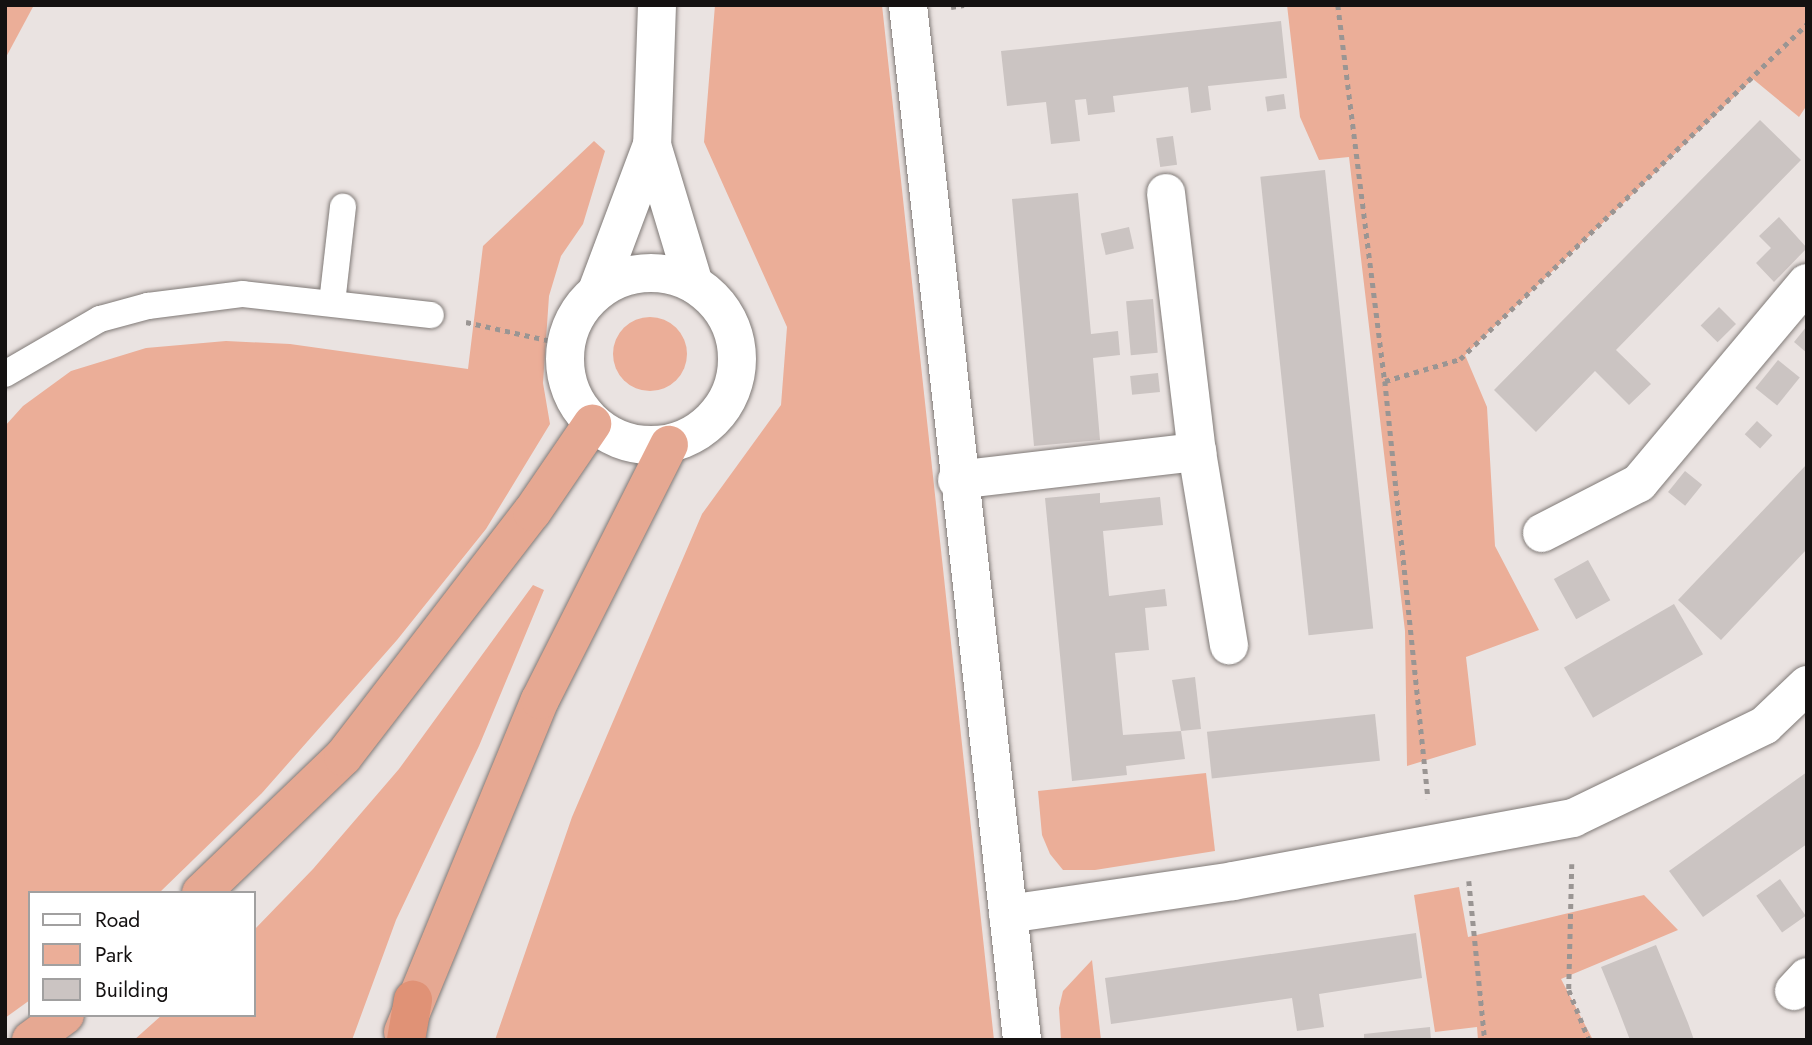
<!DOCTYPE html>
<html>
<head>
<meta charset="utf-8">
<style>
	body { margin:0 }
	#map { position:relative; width:1812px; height:1045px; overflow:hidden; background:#eae3e1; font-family:Jost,sans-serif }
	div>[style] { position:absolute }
	.green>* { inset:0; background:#ebae98 }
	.round { border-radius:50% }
	.building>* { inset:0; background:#cbc4c2; transform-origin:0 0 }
	.path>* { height:4.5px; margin-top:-2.25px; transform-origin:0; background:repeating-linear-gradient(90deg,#9a9593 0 5px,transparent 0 10px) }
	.roads { filter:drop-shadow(0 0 2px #807a77) drop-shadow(0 0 2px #807a77) }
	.service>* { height:26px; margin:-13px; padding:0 13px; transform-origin:13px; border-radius:13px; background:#fff }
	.minor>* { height:38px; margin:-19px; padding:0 19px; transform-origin:19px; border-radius:19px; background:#fff }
	.secondary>* { height:38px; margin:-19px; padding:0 19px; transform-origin:19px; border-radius:19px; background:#fff }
	.secondary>.ring { margin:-19px; padding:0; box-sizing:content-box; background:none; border:38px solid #fff; border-radius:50% }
	.trunk>* { height:38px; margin:-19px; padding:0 19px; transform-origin:19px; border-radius:19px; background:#e6a892 }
	.motorway>* { height:38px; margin:-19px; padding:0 19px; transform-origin:19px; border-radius:19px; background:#e09276 }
	span { translate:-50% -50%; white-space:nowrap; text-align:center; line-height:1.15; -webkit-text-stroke:5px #fff; paint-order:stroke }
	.frame { position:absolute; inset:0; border:7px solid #141111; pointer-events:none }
	.legend { position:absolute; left:28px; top:891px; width:228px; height:126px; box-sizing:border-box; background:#fff; border:2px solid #a1a0a0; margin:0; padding:9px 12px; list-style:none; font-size:21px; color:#141111 }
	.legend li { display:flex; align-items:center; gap:14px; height:35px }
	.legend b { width:35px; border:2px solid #a1a0a0 }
</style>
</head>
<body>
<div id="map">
	<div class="green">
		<i style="clip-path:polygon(5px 5px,34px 5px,5px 59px)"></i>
		<i style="clip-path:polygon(715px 5px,882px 5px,994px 1040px,495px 1040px,572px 817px,702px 514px,781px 405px,787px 327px,704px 142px)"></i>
		<i style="clip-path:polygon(1287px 5px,1807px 5px,1807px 105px,1799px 117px,1753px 79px,1465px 355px,1487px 407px,1495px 546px,1539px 630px,1466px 657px,1476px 745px,1407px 766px,1405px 631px,1349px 157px,1319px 160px,1300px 117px)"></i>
		<i style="clip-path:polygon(594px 141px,605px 151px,583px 224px,561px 256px,549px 296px,543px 383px,550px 424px,486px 529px,397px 640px,262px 793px,159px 893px,30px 893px,30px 1000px,5px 1018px,5px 426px,23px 406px,71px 371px,146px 348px,226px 341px,290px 344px,468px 369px,483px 246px)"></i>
		<i class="round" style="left:613px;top:317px;width:74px;height:74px"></i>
		<i style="clip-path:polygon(533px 585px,544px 590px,479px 746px,396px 920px,352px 1040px,134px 1040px,162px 1015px,254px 1015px,254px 930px,313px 869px,399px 769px)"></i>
		<i style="clip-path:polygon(1206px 773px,1215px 851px,1095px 870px,1063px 870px,1050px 854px,1042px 835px,1038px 791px)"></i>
		<i style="clip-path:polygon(1459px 887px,1468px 937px,1644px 895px,1678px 930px,1561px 979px,1593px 1040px,1478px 1040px,1477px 1027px,1435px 1032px,1414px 895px)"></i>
		<i style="clip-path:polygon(1092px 960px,1101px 1040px,1061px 1040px,1059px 1008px,1063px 991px)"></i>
	</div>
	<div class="building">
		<i style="clip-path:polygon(1281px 21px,1287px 78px,1208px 86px,1211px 110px,1191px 113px,1188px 87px,1113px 96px,1115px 112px,1088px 115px,1086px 99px,1075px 100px,1080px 141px,1051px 144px,1046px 102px,1007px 106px,1001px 51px)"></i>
		<i style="left:1284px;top:94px;width:15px;height:19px;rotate:82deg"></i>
		<i style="clip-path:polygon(1760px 120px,1801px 160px,1616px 350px,1651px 384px,1629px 405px,1595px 371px,1536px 432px,1494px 390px)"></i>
		<i style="left:1173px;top:136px;width:29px;height:17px;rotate:82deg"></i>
		<i style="left:1325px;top:170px;width:461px;height:65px;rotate:84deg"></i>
		<i style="clip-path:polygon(1078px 193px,1091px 334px,1118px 331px,1120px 355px,1093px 358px,1100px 440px,1034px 446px,1012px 199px)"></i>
		<i style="clip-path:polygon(1779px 217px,1807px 248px,1774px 282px,1756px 263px,1771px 248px,1759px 236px)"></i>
		<i style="left:1129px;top:227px;width:22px;height:29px;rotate:77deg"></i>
		<i style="left:1153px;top:299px;width:54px;height:27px;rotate:85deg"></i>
		<i style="left:1719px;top:307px;width:24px;height:26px;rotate:45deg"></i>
		<i style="clip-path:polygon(1807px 326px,1807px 353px,1794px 342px)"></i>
		<i style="left:1778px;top:360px;width:28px;height:36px;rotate:39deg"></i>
		<i style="left:1158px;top:373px;width:19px;height:28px;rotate:84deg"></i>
		<i style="left:1757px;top:421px;width:21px;height:18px;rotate:43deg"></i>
		<i style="clip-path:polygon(1807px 464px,1807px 549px,1721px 640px,1678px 600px)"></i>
		<i style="left:1685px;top:471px;width:22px;height:27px;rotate:39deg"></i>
		<i style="clip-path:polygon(1100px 493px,1100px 503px,1160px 497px,1163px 525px,1103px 531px,1109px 596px,1165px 589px,1167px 606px,1145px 608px,1149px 650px,1115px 653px,1123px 735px,1181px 731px,1185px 759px,1126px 766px,1127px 775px,1072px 781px,1045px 498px)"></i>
		<i style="left:1588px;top:560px;width:46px;height:39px;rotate:61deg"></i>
		<i style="left:1674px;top:604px;width:58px;height:127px;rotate:60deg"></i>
		<i style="clip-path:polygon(1195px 677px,1201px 729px,1181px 731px,1172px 680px)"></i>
		<i style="left:1375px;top:714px;width:47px;height:169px;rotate:84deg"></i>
		<i style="clip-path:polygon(1807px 772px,1807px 844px,1703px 917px,1669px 871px)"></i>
		<i style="left:1780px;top:879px;width:45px;height:29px;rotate:55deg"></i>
		<i style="clip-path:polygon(1416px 933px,1422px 978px,1319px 994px,1324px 1027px,1297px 1031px,1292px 998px,1111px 1024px,1105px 978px)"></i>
		<i style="clip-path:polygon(1656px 945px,1688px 1023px,1694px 1040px,1630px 1040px,1617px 1006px,1601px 967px)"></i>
		<i style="clip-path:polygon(1430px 1027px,1431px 1040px,1364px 1040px,1364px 1034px)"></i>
	</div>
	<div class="path">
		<i style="left:1338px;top:5px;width:379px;rotate:82.9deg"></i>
		<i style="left:1385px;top:381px;width:420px;rotate:84.1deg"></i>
		<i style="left:951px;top:7px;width:13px;rotate:-9deg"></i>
		<i style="left:466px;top:322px;width:101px;rotate:12.5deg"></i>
		<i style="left:1385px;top:381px;width:78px;rotate:-16.3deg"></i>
		<i style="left:1460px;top:359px;width:482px;rotate:-44deg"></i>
		<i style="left:1572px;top:864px;width:126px;rotate:91.4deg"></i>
		<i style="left:1569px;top:990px;width:54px;rotate:68.2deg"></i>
		<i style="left:1469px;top:881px;width:160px;rotate:84.3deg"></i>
	</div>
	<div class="roads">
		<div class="service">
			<i style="left:332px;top:303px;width:97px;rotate:-83.5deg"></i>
			<i style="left:5px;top:374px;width:110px;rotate:-30.1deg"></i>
			<i style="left:100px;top:319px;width:50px;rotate:-15.2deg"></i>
			<i style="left:148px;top:306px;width:96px;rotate:-7.2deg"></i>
			<i style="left:243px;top:294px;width:189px;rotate:6.4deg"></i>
		</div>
		<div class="minor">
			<i style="left:908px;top:5px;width:1041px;rotate:83.71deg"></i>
			<i style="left:1166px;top:193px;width:261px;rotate:83.2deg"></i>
			<i style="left:1197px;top:452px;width:196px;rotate:80.6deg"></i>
			<i style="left:957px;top:480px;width:242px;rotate:-6.7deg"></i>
			<i style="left:1542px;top:533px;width:109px;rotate:-27.3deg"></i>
			<i style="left:1639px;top:483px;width:261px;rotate:-50deg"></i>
			<i style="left:1008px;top:914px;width:227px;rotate:-8.3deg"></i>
			<i style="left:1233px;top:881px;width:346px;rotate:-10.5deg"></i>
			<i style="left:1573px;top:818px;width:213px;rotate:-25.8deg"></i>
			<i style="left:1765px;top:725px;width:58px;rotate:-43.6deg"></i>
			<i style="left:1794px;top:991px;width:19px;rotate:-47deg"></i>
		</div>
		<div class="secondary">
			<i style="left:657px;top:5px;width:140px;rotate:92deg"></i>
			<i style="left:652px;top:145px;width:145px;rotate:73.2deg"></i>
			<i class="ring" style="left:565px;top:273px;width:134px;height:134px"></i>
			<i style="left:597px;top:291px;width:156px;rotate:-69.4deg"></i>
		</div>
		<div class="trunk">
			<i style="left:201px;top:893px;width:197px;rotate:-43.8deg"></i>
			<i style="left:343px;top:757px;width:309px;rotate:-52.4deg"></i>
			<i style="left:532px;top:512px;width:107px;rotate:-55.7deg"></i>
			<i style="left:403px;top:1032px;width:359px;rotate:-67.6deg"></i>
			<i style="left:540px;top:700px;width:286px;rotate:-63.2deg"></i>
			<i style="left:31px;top:1040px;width:42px;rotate:-36.3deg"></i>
		</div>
		<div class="motorway">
			<i style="left:406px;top:1040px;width:41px;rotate:-80.1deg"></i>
		</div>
	</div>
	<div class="frame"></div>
	<ul class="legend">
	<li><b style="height:9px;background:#fff"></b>Road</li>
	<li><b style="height:19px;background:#ebae98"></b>Park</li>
	<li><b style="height:19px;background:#cbc4c2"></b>Building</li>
	</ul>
</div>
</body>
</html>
